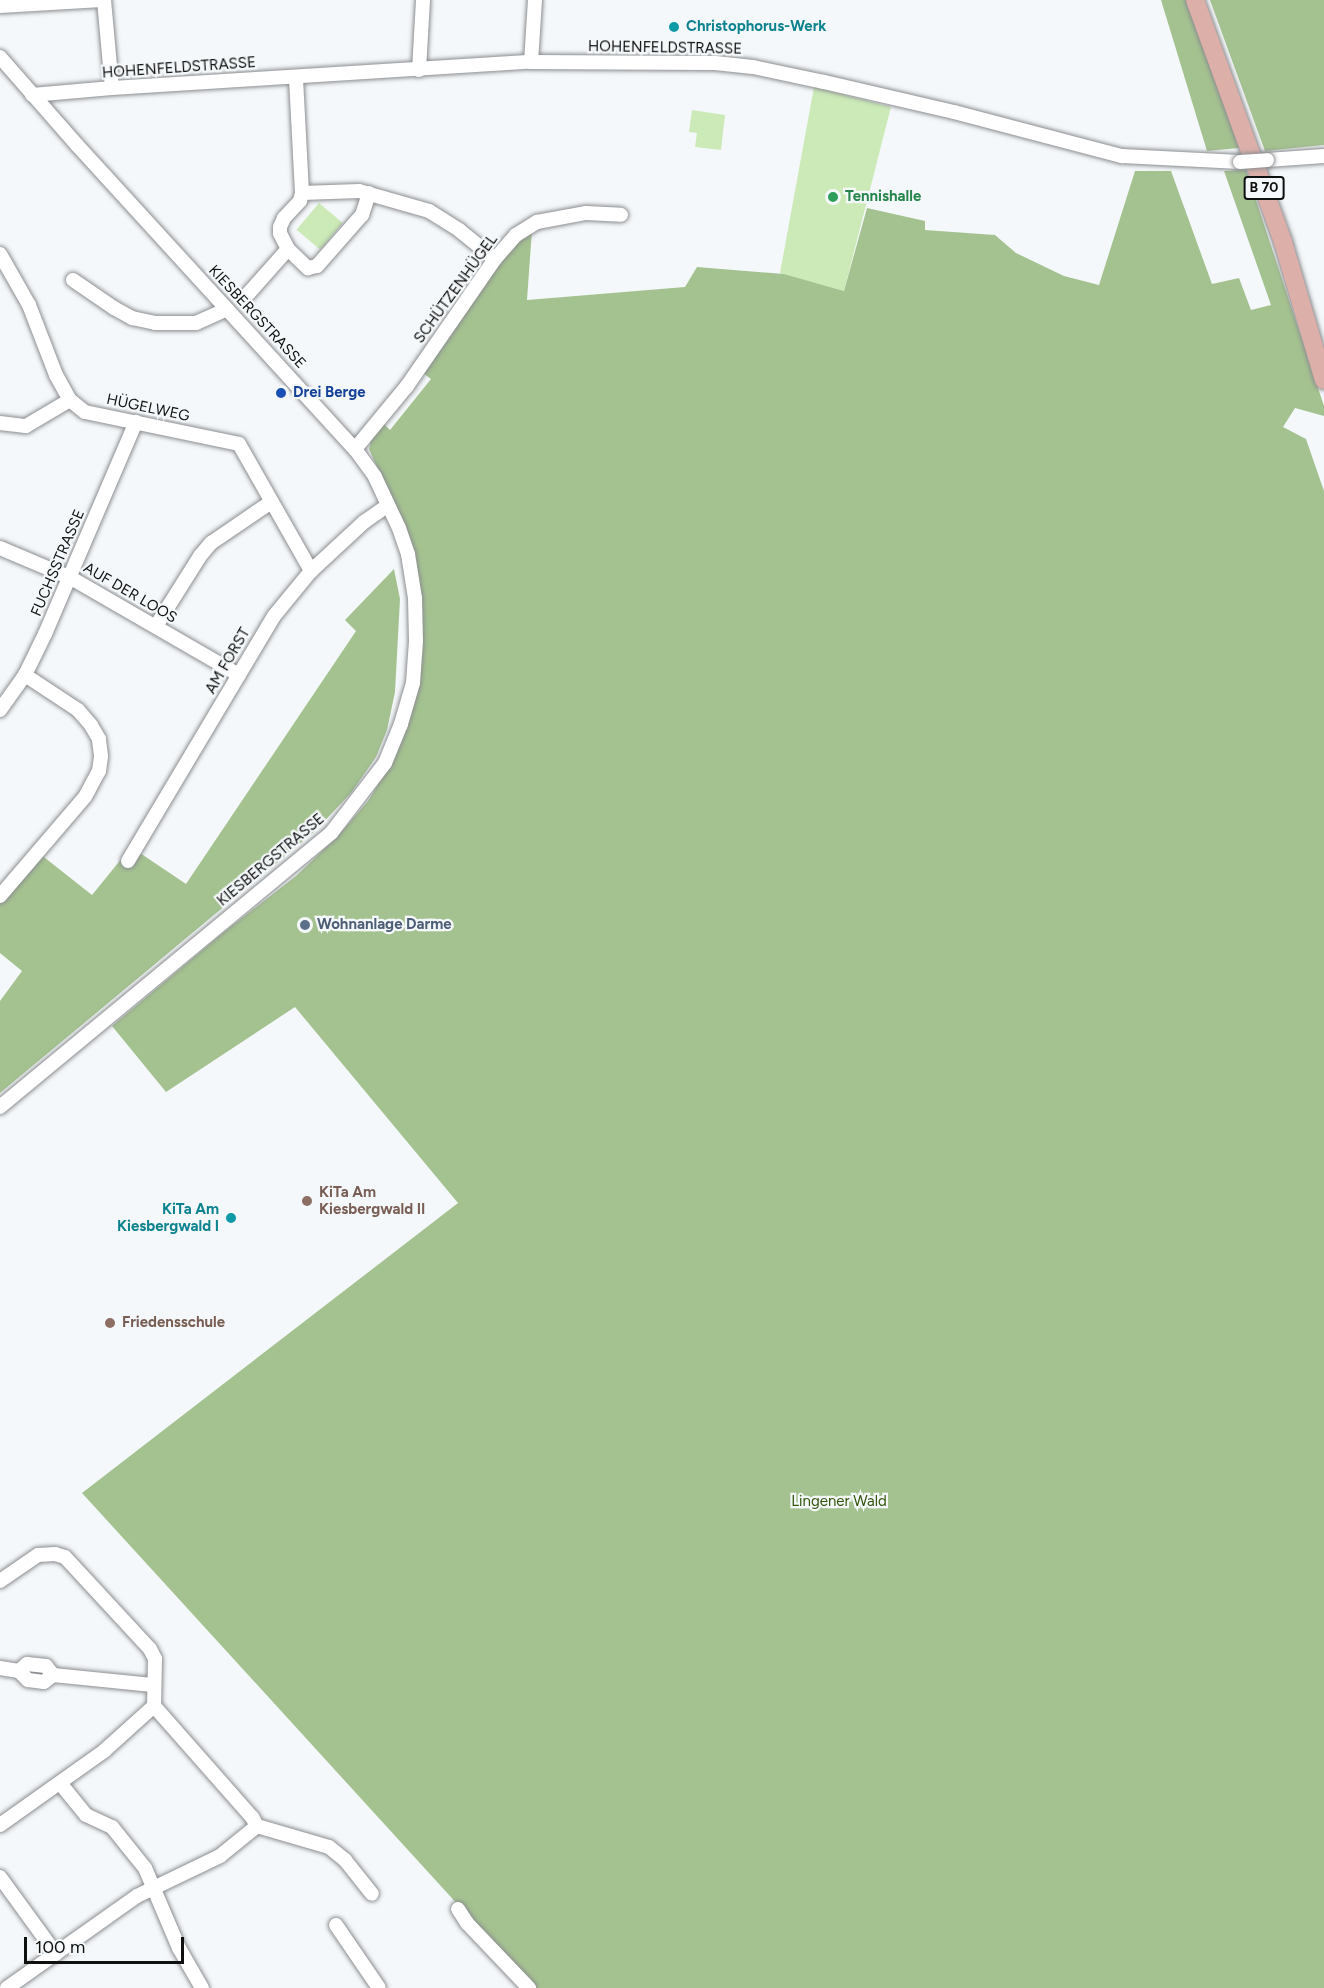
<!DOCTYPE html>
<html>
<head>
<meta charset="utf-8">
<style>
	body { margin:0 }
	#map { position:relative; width:1324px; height:1988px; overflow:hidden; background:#f5f8fa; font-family:Figtree,sans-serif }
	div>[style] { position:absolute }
	.green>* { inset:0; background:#cceab8; transform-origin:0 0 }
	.forest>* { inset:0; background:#a4c290 }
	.roads { filter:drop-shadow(0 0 2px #8c8e91) drop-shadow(0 0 2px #8c8e91) }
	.minor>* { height:14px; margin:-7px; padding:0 7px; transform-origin:7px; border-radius:7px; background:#fff }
	.major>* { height:18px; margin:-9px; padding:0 9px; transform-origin:9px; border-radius:9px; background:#dcafa9 }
	.bridges { filter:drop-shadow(0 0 2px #8c8e91) drop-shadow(0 0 2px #8c8e91) }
	.minor-bridge>* { height:14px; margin:-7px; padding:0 7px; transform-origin:7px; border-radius:7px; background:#fff }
	.dots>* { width:16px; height:16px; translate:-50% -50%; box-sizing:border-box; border:3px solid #f5f8fa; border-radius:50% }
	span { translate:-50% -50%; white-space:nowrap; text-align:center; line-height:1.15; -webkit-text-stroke:4.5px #f5f8fa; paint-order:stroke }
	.shield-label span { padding:2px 4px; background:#f5f8fa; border:2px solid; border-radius:4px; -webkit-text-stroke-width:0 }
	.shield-label { font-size:14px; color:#0f1010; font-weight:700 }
	.culture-label { font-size:15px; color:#0d838f; font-weight:700 }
	.left { translate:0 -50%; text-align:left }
	.right { translate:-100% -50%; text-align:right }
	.street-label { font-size:15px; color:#0f1010 }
	.leisure-label { font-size:15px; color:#27864d; font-weight:700 }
	.transit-label { font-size:15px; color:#164399; font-weight:700 }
	.service-label { font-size:15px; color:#4e5e75; font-weight:700 }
	.education-label { font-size:15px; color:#785e54; font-weight:700 }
	.park-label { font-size:15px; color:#305409 }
	.scale { position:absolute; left:24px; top:1937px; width:160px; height:27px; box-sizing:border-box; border:3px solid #0f1010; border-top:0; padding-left:8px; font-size:18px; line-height:21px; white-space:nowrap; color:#0f1010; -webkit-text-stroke:4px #f5f8fa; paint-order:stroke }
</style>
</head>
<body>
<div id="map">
	<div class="green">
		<i style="clip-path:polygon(814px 87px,891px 107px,844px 291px,780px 273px)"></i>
		<i style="clip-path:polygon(692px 110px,725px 115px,721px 150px,695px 147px,697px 133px,689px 132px)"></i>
		<i style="left:319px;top:203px;width:31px;height:35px;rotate:40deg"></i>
	</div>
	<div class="forest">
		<i style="clip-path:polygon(1161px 0,1189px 0,1239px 148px,1207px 151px)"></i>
		<i style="clip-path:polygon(1210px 0,1324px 0,1324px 145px,1265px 151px)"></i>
		<i style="clip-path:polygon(1246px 170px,1324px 406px,1324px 416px,1295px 408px,1283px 427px,1306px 439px,1324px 491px,1324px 1988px,534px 1988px,82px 1493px,458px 1203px,295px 1007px,166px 1092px,112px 1026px,224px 932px,296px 876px,337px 837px,368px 801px,390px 765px,407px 723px,418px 595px,393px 502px,369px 449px,373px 432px,382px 422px,390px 430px,431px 379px,423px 373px,516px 237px,532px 230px,527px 300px,685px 287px,697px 267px,784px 274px,844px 291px,867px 208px,925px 221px,925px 230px,995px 235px,1016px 253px,1064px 276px,1099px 285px,1135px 171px,1171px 171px,1212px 284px,1239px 278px,1251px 310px,1271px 305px,1224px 171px)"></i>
		<i style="clip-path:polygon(394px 569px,400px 599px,395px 692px,387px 730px,376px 757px,351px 793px,315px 831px,0 1093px,0 1001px,22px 971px,0 953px,0 903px,40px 854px,92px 895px,131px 847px,186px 884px,356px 631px,345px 620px)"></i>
	</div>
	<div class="roads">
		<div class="minor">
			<i style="left:104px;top:0;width:88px;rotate:84.8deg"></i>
			<i style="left:0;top:6px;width:102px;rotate:-3.4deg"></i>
			<i style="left:0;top:57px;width:117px;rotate:48.8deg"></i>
			<i style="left:77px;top:145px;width:412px;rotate:47.6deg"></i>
			<i style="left:355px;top:449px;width:34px;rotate:54deg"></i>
			<i style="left:375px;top:477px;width:56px;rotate:64.8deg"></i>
			<i style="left:399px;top:528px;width:28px;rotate:71deg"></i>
			<i style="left:408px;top:554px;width:45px;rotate:81deg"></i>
			<i style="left:415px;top:598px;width:43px;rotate:88.7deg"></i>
			<i style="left:416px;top:641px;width:42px;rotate:94.1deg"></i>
			<i style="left:413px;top:683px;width:43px;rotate:106.3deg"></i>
			<i style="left:401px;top:724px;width:42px;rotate:112.3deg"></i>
			<i style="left:385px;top:763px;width:88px;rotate:127.6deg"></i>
			<i style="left:331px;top:833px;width:430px;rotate:140.4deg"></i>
			<i style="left:531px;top:62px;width:62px;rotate:-86.3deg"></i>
			<i style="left:419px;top:70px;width:70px;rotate:-86.7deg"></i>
			<i style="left:32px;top:95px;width:80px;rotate:-5deg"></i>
			<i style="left:112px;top:88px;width:420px;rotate:-3.6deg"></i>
			<i style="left:531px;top:62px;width:184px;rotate:0.3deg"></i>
			<i style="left:715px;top:63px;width:38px;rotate:6deg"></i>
			<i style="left:753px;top:67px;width:73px;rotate:11.9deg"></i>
			<i style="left:824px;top:82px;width:133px;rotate:13deg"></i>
			<i style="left:954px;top:112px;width:174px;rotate:14.7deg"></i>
			<i style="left:1122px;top:156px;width:118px;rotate:2.9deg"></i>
			<i style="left:1267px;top:160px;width:57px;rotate:-4deg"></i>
			<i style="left:302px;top:193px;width:57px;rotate:-2deg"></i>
			<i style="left:359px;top:191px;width:73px;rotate:15.9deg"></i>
			<i style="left:429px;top:211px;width:36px;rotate:32deg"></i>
			<i style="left:459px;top:230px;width:46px;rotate:38.9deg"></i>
			<i style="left:288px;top:249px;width:28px;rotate:44deg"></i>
			<i style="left:308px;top:268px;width:9px;rotate:-13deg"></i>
			<i style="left:317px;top:266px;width:68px;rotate:-48.6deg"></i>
			<i style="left:362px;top:215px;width:23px;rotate:-72deg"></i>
			<i style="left:0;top:254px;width:59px;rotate:60.4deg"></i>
			<i style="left:29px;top:305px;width:75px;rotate:68.9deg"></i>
			<i style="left:56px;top:375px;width:29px;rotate:61deg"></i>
			<i style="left:70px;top:400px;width:19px;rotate:39deg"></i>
			<i style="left:85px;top:412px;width:157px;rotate:11.7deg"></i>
			<i style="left:239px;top:444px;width:146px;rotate:60.4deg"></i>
			<i style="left:73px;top:280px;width:50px;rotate:34.3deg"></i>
			<i style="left:114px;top:308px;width:21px;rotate:29deg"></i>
			<i style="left:132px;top:318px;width:24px;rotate:12deg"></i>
			<i style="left:155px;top:323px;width:41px"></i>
			<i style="left:196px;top:323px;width:34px;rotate:-24deg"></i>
			<i style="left:248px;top:294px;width:60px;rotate:-48.4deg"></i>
			<i style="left:288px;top:249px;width:18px;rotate:-117deg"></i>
			<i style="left:280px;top:233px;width:6px;rotate:-90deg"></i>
			<i style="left:280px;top:227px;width:10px;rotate:-66deg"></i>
			<i style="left:284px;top:218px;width:23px;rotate:-47deg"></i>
			<i style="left:300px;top:201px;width:8px;rotate:-76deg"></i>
			<i style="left:302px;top:193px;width:116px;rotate:-93deg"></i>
			<i style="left:0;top:423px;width:26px;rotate:7deg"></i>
			<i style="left:26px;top:426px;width:51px;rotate:-30.6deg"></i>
			<i style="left:355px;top:449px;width:82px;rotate:-50.5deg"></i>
			<i style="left:407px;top:386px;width:155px;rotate:-55.3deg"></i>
			<i style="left:495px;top:259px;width:32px;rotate:-49deg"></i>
			<i style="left:516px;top:235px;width:25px;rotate:-32deg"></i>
			<i style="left:537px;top:222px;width:50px;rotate:-10.4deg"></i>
			<i style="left:586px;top:213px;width:35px;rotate:3deg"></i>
			<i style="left:0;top:548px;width:77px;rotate:22.9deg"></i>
			<i style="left:71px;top:578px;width:194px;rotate:30deg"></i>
			<i style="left:156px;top:626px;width:83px;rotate:-57.8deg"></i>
			<i style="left:200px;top:556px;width:17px;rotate:-50deg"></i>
			<i style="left:211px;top:543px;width:73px;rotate:-34.3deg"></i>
			<i style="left:0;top:710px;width:43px;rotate:-54.5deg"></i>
			<i style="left:25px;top:675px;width:46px;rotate:-64deg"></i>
			<i style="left:45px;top:634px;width:231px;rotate:-66.8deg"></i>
			<i style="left:128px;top:861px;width:285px;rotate:-59.2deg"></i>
			<i style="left:274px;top:616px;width:58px;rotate:-50.6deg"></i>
			<i style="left:311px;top:571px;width:72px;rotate:-42.8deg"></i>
			<i style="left:364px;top:522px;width:29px;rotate:-35deg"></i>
			<i style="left:0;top:896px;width:130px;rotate:-49.4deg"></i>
			<i style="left:85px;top:797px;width:30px;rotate:-62deg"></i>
			<i style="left:99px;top:771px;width:15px;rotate:-82deg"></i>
			<i style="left:101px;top:756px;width:17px;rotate:-97deg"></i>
			<i style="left:99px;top:739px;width:16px;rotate:-120deg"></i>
			<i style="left:91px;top:725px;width:20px;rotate:-131deg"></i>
			<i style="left:78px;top:710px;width:64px;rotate:-146.6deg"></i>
			<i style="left:0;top:1581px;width:46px;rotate:-34.4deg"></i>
			<i style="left:38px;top:1555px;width:17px;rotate:-3deg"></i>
			<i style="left:55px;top:1554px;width:10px;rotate:17deg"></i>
			<i style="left:65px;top:1557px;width:125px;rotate:47.3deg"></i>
			<i style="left:150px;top:1649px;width:11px;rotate:63deg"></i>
			<i style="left:155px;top:1659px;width:47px;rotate:91.2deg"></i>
			<i style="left:154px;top:1706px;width:148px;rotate:48.6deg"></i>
			<i style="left:252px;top:1817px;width:10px;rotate:61deg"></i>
			<i style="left:0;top:1668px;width:19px;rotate:9deg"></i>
			<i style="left:19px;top:1671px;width:13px;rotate:45deg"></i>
			<i style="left:28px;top:1680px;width:16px;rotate:7deg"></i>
			<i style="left:44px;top:1682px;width:11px;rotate:-38deg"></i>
			<i style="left:19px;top:1671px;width:11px;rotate:-41deg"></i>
			<i style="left:27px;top:1664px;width:19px;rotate:6deg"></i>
			<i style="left:46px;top:1666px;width:11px;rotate:52deg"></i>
			<i style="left:53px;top:1675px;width:100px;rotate:5.7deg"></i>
			<i style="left:60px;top:1783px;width:41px;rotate:50.9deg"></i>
			<i style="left:86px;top:1815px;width:29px;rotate:25deg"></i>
			<i style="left:112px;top:1827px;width:53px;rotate:51.2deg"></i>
			<i style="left:145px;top:1868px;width:87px;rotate:67deg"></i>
			<i style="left:179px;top:1948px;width:46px;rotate:60.1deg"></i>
			<i style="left:0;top:1825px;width:128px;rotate:-35.4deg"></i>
			<i style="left:104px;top:1751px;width:67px;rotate:-42deg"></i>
			<i style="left:0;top:1877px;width:95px;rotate:54deg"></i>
			<i style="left:458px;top:1909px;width:17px;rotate:57deg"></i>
			<i style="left:467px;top:1923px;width:90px;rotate:46.4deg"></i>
			<i style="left:336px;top:1925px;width:76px;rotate:55.7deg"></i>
			<i style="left:7px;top:1988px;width:159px;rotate:-35.3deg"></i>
			<i style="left:137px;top:1896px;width:92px;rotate:-25.7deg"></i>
			<i style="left:220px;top:1856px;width:48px;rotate:-39deg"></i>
			<i style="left:257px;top:1826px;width:75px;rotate:16.3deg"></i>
			<i style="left:329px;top:1847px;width:21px;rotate:39deg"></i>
			<i style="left:345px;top:1860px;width:43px;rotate:51.5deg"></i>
		</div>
		<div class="major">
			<i style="left:1195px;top:0;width:258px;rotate:70deg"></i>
			<i style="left:1283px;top:242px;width:144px;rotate:73.5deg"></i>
		</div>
	</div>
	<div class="bridges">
		<div class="minor-bridge">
			<i style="left:1240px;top:162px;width:27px;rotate:-4deg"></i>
		</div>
	</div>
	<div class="dots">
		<i style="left:674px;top:27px;background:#0f9aa8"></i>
		<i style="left:833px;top:197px;background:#2e9e5b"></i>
		<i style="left:281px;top:393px;background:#1a4fb4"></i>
		<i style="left:305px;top:925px;background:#5c6f8a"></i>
		<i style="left:307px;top:1201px;background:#8d6e63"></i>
		<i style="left:231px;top:1218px;background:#0f9aa8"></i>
		<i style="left:110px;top:1323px;background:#8d6e63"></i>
	</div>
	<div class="shield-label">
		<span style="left:1264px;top:188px">B 70</span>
	</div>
	<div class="culture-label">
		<span class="left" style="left:686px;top:27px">Christophorus-Werk</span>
		<span class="right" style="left:219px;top:1218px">KiTa Am<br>Kiesbergwald I</span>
	</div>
	<div class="street-label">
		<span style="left:665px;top:48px;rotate:1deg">HOHENFELDSTRASSE</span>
		<span style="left:179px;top:68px;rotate:-4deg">HOHENFELDSTRASSE</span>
		<span style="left:456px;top:289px;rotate:-54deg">SCHÜTZENHÜGEL</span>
		<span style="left:257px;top:317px;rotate:47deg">KIESBERGSTRASSE</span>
		<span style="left:148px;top:408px;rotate:12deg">HÜGELWEG</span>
		<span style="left:58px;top:563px;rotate:-67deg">FUCHSSTRASSE</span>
		<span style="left:130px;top:593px;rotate:30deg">AUF DER LOOS</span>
		<span style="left:228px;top:661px;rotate:-60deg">AM FORST</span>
		<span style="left:271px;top:860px;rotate:-40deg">KIESBERGSTRASSE</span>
	</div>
	<div class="leisure-label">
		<span class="left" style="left:845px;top:197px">Tennishalle</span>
	</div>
	<div class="transit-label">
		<span class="left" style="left:293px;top:393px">Drei Berge</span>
	</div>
	<div class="service-label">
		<span class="left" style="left:317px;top:925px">Wohnanlage Darme</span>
	</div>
	<div class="education-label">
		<span class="left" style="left:319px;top:1201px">KiTa Am<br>Kiesbergwald II</span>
		<span class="left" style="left:122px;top:1323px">Friedensschule</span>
	</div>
	<div class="park-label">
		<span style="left:839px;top:1502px">Lingener Wald</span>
	</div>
	<div class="scale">100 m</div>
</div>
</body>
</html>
